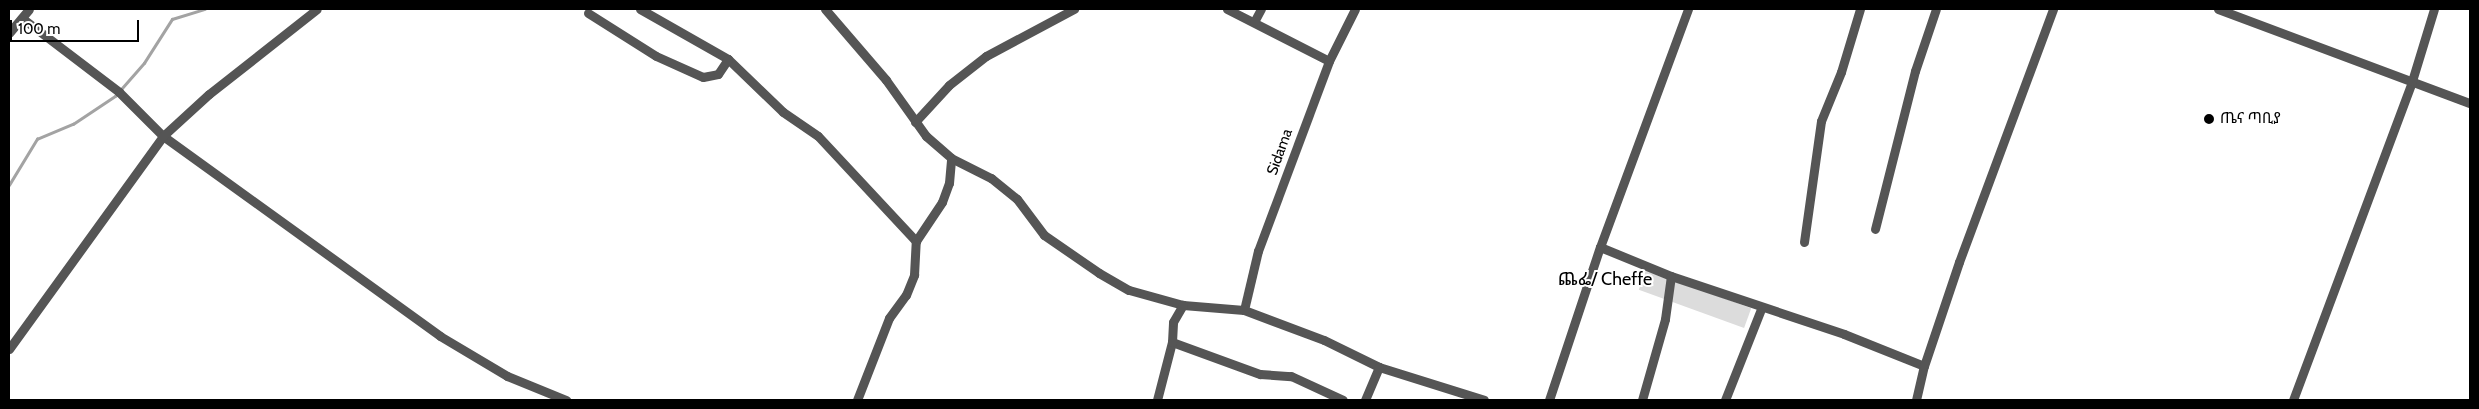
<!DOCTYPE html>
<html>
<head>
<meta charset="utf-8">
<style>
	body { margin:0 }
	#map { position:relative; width:2479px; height:409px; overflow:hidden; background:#fff; font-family:Cabin,"Noto Sans Ethiopic",sans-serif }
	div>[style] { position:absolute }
	.green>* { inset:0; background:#dcdcdc; transform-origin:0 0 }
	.stream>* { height:2.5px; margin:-1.25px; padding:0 1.25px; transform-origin:1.25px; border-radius:1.25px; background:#a3a3a3 }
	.minor>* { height:9px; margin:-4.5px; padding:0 4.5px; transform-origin:4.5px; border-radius:4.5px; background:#555 }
	.dots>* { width:14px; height:14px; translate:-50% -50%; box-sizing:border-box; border:2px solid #fff; border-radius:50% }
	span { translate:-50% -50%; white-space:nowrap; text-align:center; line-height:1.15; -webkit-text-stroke:4px #fff; paint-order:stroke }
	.poi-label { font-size:15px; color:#000 }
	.left { translate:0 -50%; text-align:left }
	.street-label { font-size:15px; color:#000 }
	.quarter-label { font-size:18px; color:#000 }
	.frame { position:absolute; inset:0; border:10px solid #000; pointer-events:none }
	.scale { position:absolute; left:10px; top:20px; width:129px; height:22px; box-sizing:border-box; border:2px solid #000; border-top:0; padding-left:6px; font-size:15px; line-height:18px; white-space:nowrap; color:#000; -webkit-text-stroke:4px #fff; paint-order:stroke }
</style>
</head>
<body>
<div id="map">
	<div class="green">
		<i style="left:1646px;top:270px;width:112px;height:21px;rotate:20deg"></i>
	</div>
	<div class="stream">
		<i style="left:9px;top:185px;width:54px;rotate:-58.7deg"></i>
		<i style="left:37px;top:139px;width:39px;rotate:-23deg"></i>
		<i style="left:73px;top:124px;width:50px;rotate:-33.7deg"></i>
		<i style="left:115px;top:96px;width:44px;rotate:-48.7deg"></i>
		<i style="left:144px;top:63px;width:52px;rotate:-57.5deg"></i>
		<i style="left:172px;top:19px;width:34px;rotate:-17deg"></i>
	</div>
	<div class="minor">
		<i style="left:640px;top:9px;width:101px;rotate:29.6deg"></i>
		<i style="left:728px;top:59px;width:76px;rotate:43.9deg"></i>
		<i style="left:783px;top:112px;width:42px;rotate:34.4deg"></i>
		<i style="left:818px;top:136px;width:144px;rotate:47deg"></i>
		<i style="left:825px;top:9px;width:94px;rotate:49.3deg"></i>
		<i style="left:886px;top:80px;width:69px;rotate:54.5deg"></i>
		<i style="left:926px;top:136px;width:33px;rotate:41deg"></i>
		<i style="left:951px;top:158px;width:45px;rotate:26.6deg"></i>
		<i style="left:991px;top:178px;width:33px;rotate:39deg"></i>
		<i style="left:1017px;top:199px;width:45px;rotate:53.1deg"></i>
		<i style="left:1044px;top:235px;width:67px;rotate:34.6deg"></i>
		<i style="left:1099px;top:273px;width:34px;rotate:30deg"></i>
		<i style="left:1129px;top:290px;width:56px;rotate:15.5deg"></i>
		<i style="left:1183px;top:305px;width:61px;rotate:4.7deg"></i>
		<i style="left:1244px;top:310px;width:85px;rotate:20.6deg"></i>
		<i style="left:1324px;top:340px;width:61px;rotate:26.1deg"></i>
		<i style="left:1379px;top:367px;width:110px;rotate:17.4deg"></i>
		<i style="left:1227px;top:9px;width:114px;rotate:27deg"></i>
		<i style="left:2218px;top:9px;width:269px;rotate:20.5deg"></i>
		<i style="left:588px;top:13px;width:80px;rotate:32.3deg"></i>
		<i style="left:656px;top:56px;width:51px;rotate:24.1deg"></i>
		<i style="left:703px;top:77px;width:15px;rotate:-11deg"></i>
		<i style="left:718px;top:74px;width:18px;rotate:-56deg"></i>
		<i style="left:22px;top:18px;width:122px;rotate:37.3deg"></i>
		<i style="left:119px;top:92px;width:62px;rotate:45deg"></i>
		<i style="left:163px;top:136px;width:342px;rotate:35.8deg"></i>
		<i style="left:440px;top:336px;width:78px;rotate:30.8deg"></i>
		<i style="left:507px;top:376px;width:64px;rotate:22.1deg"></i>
		<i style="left:1254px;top:22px;width:15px;rotate:-62deg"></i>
		<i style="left:9px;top:33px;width:31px;rotate:-50deg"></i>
		<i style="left:915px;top:122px;width:50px;rotate:-47.4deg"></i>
		<i style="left:949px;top:85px;width:47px;rotate:-38.1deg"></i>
		<i style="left:986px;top:56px;width:100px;rotate:-28.1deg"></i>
		<i style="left:1875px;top:229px;width:163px;rotate:-75.8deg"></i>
		<i style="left:1915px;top:71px;width:65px;rotate:-71.3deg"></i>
		<i style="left:1804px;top:242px;width:122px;rotate:-82deg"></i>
		<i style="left:1821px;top:121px;width:53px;rotate:-67.8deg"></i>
		<i style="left:1841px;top:72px;width:66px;rotate:-73.2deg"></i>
		<i style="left:1600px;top:247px;width:77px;rotate:22.2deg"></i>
		<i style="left:1671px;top:276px;width:182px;rotate:18.5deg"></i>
		<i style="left:1844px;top:334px;width:86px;rotate:21.8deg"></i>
		<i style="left:1244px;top:310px;width:61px;rotate:-76.7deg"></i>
		<i style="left:1258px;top:251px;width:203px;rotate:-69.5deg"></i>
		<i style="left:1329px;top:61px;width:58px;rotate:-63.4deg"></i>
		<i style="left:1172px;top:342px;width:94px;rotate:20deg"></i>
		<i style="left:1260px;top:374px;width:31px;rotate:4deg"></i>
		<i style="left:1291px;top:376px;width:57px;rotate:24.8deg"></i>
		<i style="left:9px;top:349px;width:263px;rotate:-54.1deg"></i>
		<i style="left:163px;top:136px;width:62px;rotate:-42.4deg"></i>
		<i style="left:209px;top:94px;width:137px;rotate:-38.2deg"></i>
		<i style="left:857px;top:400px;width:88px;rotate:-68.7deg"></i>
		<i style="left:889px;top:318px;width:29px;rotate:-54deg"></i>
		<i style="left:906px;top:295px;width:22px;rotate:-68deg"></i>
		<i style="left:914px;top:275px;width:34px;rotate:-87deg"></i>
		<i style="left:916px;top:241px;width:47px;rotate:-56.3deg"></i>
		<i style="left:942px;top:202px;width:20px;rotate:-70deg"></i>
		<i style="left:949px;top:183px;width:25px;rotate:-85deg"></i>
		<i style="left:1157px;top:400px;width:60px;rotate:-75.5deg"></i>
		<i style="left:1172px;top:342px;width:20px;rotate:-87deg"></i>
		<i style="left:1173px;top:322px;width:20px;rotate:-60deg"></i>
		<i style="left:1365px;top:400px;width:36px;rotate:-67deg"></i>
		<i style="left:1549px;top:400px;width:161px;rotate:-71.6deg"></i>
		<i style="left:1600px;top:247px;width:254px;rotate:-69.7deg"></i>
		<i style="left:1642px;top:400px;width:84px;rotate:-74.1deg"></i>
		<i style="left:1665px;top:319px;width:43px;rotate:-82.1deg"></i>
		<i style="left:1725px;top:400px;width:98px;rotate:-68.4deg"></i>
		<i style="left:1916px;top:400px;width:35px;rotate:-77deg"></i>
		<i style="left:1924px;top:366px;width:110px;rotate:-71.4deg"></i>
		<i style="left:1959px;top:262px;width:270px;rotate:-69.6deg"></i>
		<i style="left:2293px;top:400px;width:340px;rotate:-69.5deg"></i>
		<i style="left:2412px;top:81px;width:75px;rotate:-73deg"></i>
	</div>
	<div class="dots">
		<i style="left:2209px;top:119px;background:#000"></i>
	</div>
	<div class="poi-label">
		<span class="left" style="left:2220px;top:119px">ጤና ጣቢያ</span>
	</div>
	<div class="street-label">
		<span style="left:1280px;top:152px;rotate:-70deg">Sidama</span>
	</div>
	<div class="quarter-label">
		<span style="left:1605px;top:279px">ጨፌ/ Cheffe</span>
	</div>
	<div class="frame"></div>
	<div class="scale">100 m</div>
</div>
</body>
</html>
